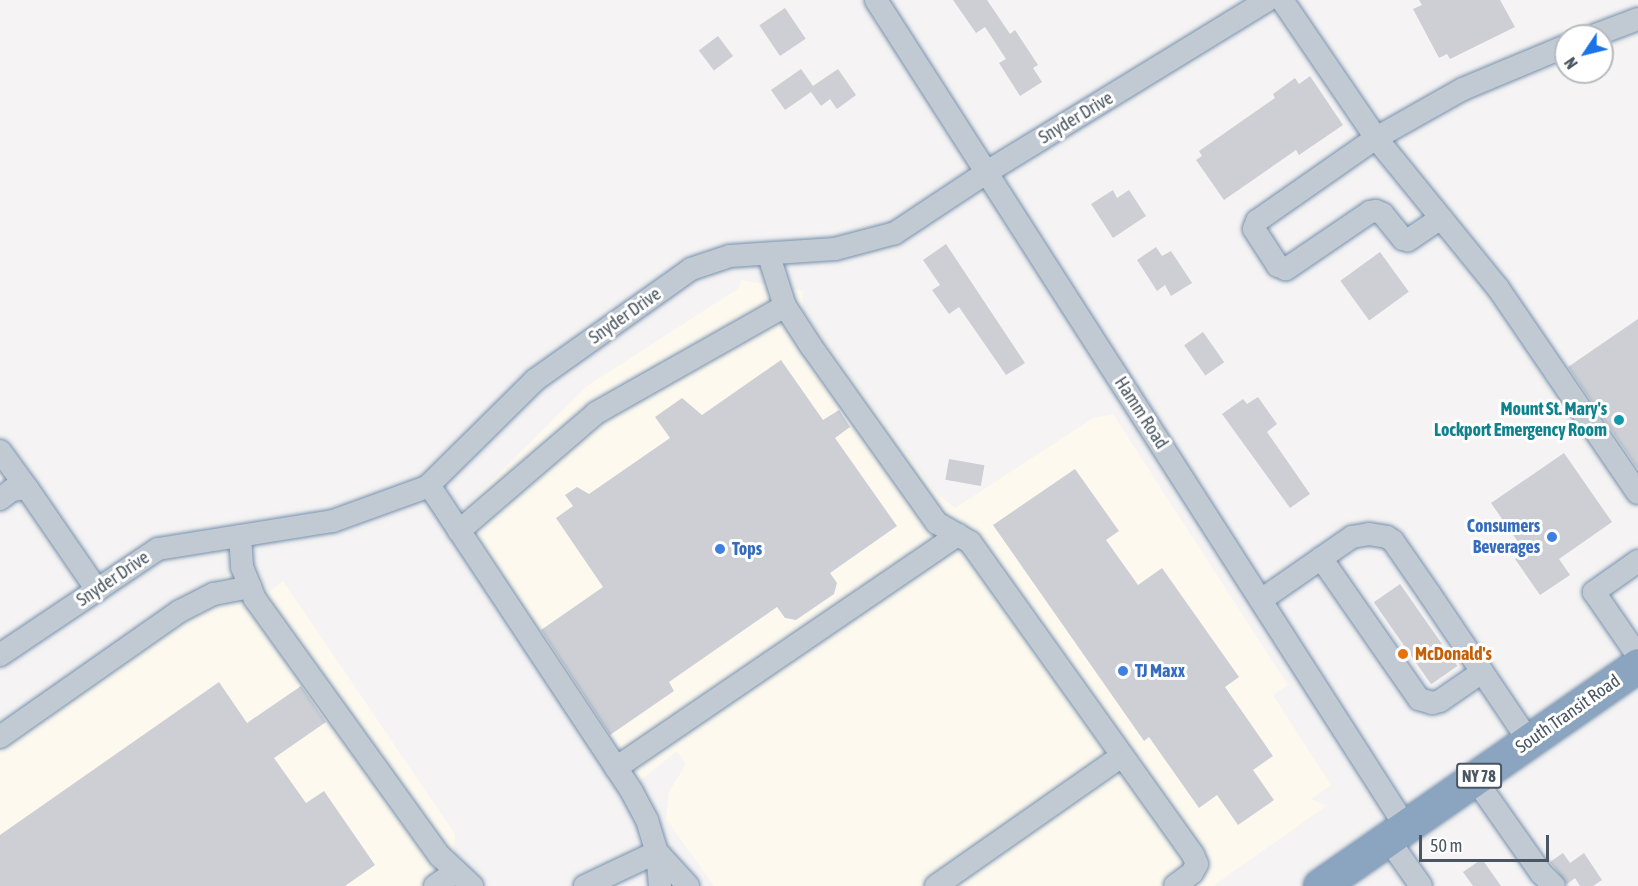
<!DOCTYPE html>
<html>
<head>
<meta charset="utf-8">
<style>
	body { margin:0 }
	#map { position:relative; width:1638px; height:886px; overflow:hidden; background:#f5f3f3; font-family:"Asap Condensed",sans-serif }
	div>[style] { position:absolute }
	.commercial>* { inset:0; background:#fdf9ef }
	.building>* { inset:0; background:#cdcfd5; transform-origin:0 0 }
	.roads { filter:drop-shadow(0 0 2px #7690ad) drop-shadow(0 0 2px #7690ad) }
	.minor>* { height:22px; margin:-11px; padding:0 11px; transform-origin:11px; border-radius:11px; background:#c1cad2 }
	.highway>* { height:33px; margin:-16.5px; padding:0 16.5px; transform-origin:16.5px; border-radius:16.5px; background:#8ba5c1 }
	.dots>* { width:16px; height:16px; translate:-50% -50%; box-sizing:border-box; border:3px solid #fff; border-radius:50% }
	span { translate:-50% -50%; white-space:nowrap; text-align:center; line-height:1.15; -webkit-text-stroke:6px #fff; paint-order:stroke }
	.shield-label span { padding:2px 4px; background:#fff; border:2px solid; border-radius:4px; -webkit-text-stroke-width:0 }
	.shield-label { font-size:16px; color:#4a5661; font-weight:700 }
	.street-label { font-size:18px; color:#4a5661 }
	.culture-label { font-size:18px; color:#0d838f; font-weight:700 }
	.right { translate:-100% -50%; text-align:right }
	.shop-label { font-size:18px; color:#366cbe; font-weight:700 }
	.left { translate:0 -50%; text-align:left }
	.food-label { font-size:18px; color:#c56008; font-weight:700 }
	.north { position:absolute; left:1554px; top:24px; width:60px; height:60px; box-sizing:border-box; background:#fff; border:2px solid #b7bbc0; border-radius:50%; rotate:235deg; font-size:16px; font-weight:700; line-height:24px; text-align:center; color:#4a5661 }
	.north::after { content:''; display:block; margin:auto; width:21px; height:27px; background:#1a73e8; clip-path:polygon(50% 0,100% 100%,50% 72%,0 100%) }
	.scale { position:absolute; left:1419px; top:835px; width:130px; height:27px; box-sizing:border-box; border:3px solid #4a5661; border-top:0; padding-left:8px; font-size:18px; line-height:21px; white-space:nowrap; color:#4a5661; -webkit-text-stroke:4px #fff; paint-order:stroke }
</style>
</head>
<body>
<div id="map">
	<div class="commercial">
		<i style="clip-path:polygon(741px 280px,803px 291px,802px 310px,935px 492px,955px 508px,1093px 418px,1113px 414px,1288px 685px,1273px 695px,1331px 785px,1311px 799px,1326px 806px,1213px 886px,714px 886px,666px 819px,669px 792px,686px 764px,677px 751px,621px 796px,446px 526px,587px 386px,739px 288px)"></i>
		<i style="clip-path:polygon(228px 574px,260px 576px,269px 592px,283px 581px,455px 834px,452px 886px,0 886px,0 728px)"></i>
	</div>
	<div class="building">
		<i style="clip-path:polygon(953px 0,987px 0,1010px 34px,1015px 30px,1038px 65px,1033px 68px,1042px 82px,1020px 96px,999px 63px,1006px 59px,985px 27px,976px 33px)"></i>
		<i style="clip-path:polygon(1419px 0,1500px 0,1515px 27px,1450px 59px,1447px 54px,1439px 58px,1413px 9px,1422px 5px)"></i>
		<i style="left:785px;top:8px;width:37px;height:31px;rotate:56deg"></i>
		<i style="left:718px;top:36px;width:25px;height:24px;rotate:53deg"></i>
		<i style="clip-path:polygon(801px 69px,813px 86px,838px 69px,856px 95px,837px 109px,830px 99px,821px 106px,811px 92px,785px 110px,771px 90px)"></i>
		<i style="clip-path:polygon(1310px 76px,1343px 125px,1299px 155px,1296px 150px,1224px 200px,1196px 160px,1202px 156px,1199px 151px,1275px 98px,1273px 94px,1295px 78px,1299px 84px)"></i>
		<i style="clip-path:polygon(1113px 190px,1117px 198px,1129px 190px,1146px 216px,1113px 238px,1091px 204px)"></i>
		<i style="clip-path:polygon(946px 244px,1025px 363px,1006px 375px,959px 307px,949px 314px,932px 290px,940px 285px,923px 260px)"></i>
		<i style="clip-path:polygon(1156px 247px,1162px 256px,1171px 251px,1192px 283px,1171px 296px,1165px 285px,1157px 291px,1137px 260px)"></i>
		<i style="left:1380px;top:252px;width:49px;height:49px;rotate:54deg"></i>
		<i style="clip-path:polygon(1638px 319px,1638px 469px,1568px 367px)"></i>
		<i style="left:1203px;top:332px;width:37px;height:23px;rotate:55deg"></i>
		<i style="clip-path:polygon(781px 360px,823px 420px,839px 410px,850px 427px,835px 438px,897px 526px,830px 573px,837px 583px,834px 594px,796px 620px,785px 618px,777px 607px,669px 682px,674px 691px,610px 735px,541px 630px,603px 587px,556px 518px,573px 506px,565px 495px,577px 487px,589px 494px,670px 438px,655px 417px,682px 398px,702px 415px)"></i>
		<i style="clip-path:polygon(1258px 397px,1277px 424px,1267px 432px,1310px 494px,1290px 508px,1222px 414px,1243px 399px,1247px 404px)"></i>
		<i style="clip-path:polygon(1564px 453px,1612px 522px,1559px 559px,1570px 575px,1540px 595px,1515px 559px,1525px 552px,1491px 503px)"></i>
		<i style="left:949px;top:459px;width:36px;height:21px;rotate:10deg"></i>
		<i style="clip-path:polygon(1075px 469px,1119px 531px,1106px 540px,1138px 585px,1162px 568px,1239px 677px,1225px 687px,1273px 756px,1253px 770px,1274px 800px,1238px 825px,1217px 795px,1199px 808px,1149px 737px,1144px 741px,993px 525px)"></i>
		<i style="left:1400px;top:584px;width:100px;height:32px;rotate:55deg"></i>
		<i style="clip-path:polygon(219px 682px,247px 723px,301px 686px,326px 722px,274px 758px,306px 803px,324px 791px,375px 865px,345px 886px,0 886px,0 835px)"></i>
		<i style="clip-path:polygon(1563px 853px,1570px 863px,1584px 853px,1602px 880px,1593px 886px,1580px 886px,1575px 878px,1567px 884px,1550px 862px)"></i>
		<i style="clip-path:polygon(1482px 859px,1501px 886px,1473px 886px,1463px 872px)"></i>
	</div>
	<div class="roads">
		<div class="minor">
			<i style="left:876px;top:0;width:982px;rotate:57.35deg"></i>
			<i style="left:1282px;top:0;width:167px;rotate:55.7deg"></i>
			<i style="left:1376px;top:138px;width:193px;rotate:50.9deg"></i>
			<i style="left:1498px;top:288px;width:248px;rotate:55.7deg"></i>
			<i style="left:1593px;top:36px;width:48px;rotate:-20.7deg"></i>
			<i style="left:1441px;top:218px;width:40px;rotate:146deg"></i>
			<i style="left:1408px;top:240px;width:5px;rotate:-169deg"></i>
			<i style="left:1403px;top:239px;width:32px;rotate:-129deg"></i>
			<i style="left:1383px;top:214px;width:8px;rotate:-157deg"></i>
			<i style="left:1376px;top:211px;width:6px;rotate:171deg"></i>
			<i style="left:1370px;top:212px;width:102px;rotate:145.8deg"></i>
			<i style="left:1286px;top:269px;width:9px;rotate:-159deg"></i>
			<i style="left:1278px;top:266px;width:44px;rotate:-123deg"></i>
			<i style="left:1254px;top:229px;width:9px;rotate:-69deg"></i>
			<i style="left:1257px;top:221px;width:145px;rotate:-34.9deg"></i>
			<i style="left:1376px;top:138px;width:100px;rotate:-29.4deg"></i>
			<i style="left:1463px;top:89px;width:112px;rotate:-22.7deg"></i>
			<i style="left:769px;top:256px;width:52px;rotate:72.3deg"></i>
			<i style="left:785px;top:306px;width:48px;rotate:57deg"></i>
			<i style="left:811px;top:346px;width:217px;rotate:54.6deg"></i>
			<i style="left:937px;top:523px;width:38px;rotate:30deg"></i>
			<i style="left:970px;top:542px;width:384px;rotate:54.5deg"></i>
			<i style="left:1193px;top:855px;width:10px;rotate:66deg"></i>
			<i style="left:1197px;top:864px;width:10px;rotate:119deg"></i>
			<i style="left:1192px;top:873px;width:21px;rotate:143deg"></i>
			<i style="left:0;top:451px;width:46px;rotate:53.9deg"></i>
			<i style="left:429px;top:485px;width:368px;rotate:56.5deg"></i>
			<i style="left:632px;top:792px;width:32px;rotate:62deg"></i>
			<i style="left:647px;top:820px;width:34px;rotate:73deg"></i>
			<i style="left:657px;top:852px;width:80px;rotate:154.7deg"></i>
			<i style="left:0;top:499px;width:15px;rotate:-37deg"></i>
			<i style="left:12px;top:490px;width:15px;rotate:-8deg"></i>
			<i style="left:27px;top:488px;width:124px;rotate:55.5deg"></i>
			<i style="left:459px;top:531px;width:181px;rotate:-40.7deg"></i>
			<i style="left:596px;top:413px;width:217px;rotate:-29.5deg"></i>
			<i style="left:240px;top:536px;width:31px;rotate:86deg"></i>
			<i style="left:242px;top:567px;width:35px;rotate:68deg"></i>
			<i style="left:255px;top:599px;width:317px;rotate:54.3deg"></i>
			<i style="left:440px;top:856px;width:44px;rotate:43.2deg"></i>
			<i style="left:1321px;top:558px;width:172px;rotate:55.2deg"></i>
			<i style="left:1419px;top:699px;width:14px;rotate:17deg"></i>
			<i style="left:1432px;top:703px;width:8px;rotate:-14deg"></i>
			<i style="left:1440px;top:701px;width:51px;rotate:-34.6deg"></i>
			<i style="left:1638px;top:561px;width:54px;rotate:144.8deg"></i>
			<i style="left:1594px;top:592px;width:78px;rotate:55.5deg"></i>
			<i style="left:1261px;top:600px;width:111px;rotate:-34.7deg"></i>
			<i style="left:1352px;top:537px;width:17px;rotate:-10deg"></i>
			<i style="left:1369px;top:534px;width:18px;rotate:9deg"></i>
			<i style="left:1387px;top:537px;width:7px;rotate:34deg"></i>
			<i style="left:1393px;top:541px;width:63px;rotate:55.3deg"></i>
			<i style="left:1429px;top:593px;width:179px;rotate:56deg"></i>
			<i style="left:0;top:655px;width:190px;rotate:-33.9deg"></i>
			<i style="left:158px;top:549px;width:177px;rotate:-9.1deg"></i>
			<i style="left:333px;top:521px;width:100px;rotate:-19.9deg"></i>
			<i style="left:427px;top:487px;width:152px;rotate:-44.7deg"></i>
			<i style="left:535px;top:380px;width:191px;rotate:-35.4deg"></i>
			<i style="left:691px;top:269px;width:41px;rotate:-18.4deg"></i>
			<i style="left:730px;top:256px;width:105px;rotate:-3.8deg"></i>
			<i style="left:835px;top:249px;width:62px;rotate:-14.9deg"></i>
			<i style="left:895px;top:233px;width:110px;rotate:-33.5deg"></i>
			<i style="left:987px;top:172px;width:329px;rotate:-31.5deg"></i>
			<i style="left:0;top:737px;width:220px;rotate:-35deg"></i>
			<i style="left:180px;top:611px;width:38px;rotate:-27deg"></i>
			<i style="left:214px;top:594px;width:37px;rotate:-11deg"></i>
			<i style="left:616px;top:768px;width:414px;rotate:-34.3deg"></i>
			<i style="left:1475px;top:779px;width:115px;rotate:54.9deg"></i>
			<i style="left:1541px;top:873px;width:18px;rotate:45deg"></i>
			<i style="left:1388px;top:839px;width:57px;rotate:54.9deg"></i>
			<i style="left:435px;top:886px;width:24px;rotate:-35deg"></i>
			<i style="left:660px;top:886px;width:34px;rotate:-95deg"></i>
			<i style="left:657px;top:852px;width:46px;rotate:47.6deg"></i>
			<i style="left:936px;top:886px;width:227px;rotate:-35deg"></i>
		</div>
		<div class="highway">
			<i style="left:1320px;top:886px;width:387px;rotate:-34.8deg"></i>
		</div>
	</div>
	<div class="dots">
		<i style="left:1619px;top:420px;background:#0f9aa8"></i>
		<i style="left:1552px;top:537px;background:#3f7fe0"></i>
		<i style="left:720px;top:549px;background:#3f7fe0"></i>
		<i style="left:1403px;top:654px;background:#e8710a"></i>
		<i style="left:1123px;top:671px;background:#3f7fe0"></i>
	</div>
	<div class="shield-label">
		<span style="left:1479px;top:776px">NY 78</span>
	</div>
	<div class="street-label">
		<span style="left:1076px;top:118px;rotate:-31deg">Snyder Drive</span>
		<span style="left:625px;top:316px;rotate:-35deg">Snyder Drive</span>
		<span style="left:1141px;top:413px;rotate:57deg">Hamm Road</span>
		<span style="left:113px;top:579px;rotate:-34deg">Snyder Drive</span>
		<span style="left:1568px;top:714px;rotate:-35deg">South Transit Road</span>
	</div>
	<div class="culture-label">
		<span class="right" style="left:1607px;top:420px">Mount St. Mary's<br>Lockport Emergency Room</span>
	</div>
	<div class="shop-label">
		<span class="right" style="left:1540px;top:537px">Consumers<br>Beverages</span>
		<span class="left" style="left:732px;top:549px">Tops</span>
		<span class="left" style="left:1135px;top:671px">TJ Maxx</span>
	</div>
	<div class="food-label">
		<span class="left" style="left:1415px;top:654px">McDonald's</span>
	</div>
	<div class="north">N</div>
	<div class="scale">50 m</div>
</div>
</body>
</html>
